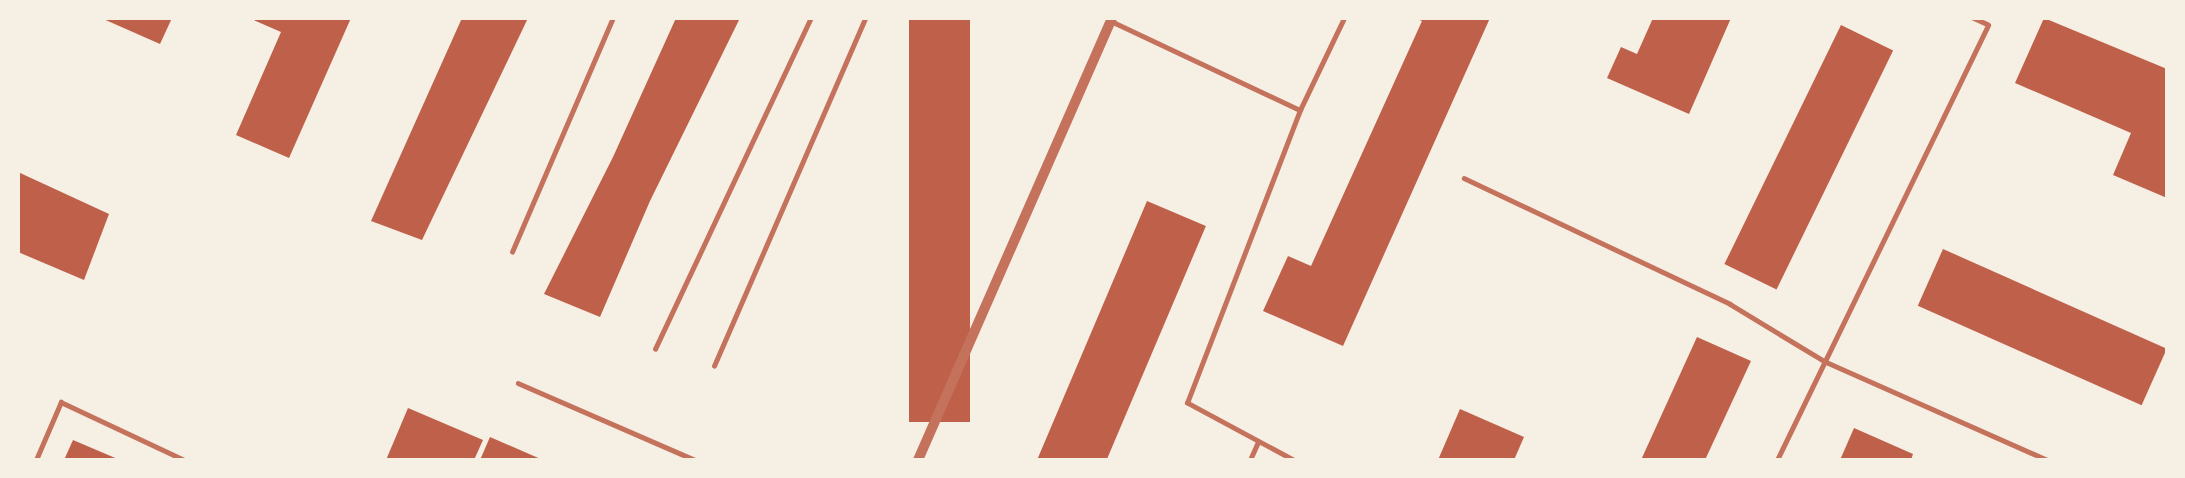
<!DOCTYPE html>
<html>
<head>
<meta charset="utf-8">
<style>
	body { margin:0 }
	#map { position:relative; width:2185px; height:478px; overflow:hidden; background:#f6efe4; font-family:"Roboto Serif",serif }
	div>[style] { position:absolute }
	.building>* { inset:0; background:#bf614a; transform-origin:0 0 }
	.service>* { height:4.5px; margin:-2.25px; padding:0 2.25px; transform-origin:2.25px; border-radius:2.25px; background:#c5725c }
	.tertiary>* { height:10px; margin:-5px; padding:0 5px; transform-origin:5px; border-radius:5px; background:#c5725c }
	span { translate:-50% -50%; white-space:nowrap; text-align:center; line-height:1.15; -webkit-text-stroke:4.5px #f6efe4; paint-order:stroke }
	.frame { position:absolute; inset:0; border:20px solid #f6efe4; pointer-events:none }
</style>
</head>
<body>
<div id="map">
	<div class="building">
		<i style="clip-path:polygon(101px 18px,172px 18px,160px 44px)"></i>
		<i style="clip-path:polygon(249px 18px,351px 18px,289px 158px,236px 135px,281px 32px)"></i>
		<i style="clip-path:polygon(462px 18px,528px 18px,422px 240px,371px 221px)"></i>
		<i style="clip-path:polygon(676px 18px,740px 18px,650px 201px,600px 317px,544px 294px,613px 157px)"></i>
		<i style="left:909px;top:18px;width:61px;height:404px"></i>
		<i style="clip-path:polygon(1414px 18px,1490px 18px,1343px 346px,1263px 311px,1288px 256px,1311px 266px,1422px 21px)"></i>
		<i style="clip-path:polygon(1653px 18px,1731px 18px,1689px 114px,1607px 78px,1621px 47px,1637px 54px)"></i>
		<i style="clip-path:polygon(2044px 18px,2167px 69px,2167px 198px,2113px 175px,2131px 133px,2015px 83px)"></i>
		<i style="left:1841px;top:25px;width:58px;height:266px;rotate:26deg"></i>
		<i style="clip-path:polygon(18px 172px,109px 214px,84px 280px,18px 252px)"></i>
		<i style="left:1147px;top:201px;width:64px;height:283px;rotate:23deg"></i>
		<i style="left:1943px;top:249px;width:245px;height:62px;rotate:24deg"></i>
		<i style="clip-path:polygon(1697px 337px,1751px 361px,1705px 460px,1641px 460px)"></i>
		<i style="clip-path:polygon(408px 408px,483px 440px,474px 460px,386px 460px)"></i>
		<i style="clip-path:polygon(1460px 409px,1524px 437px,1514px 460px,1438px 460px)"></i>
		<i style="clip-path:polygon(1854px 428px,1913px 454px,1911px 460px,1840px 460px)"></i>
		<i style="clip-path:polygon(490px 437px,543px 460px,480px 460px)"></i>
		<i style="clip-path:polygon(73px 440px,120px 460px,64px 460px)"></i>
	</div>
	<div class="service">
		<i style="left:1111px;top:21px;width:209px;rotate:25.2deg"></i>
		<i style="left:1300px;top:110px;width:102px;rotate:-64.4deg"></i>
		<i style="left:1464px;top:178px;width:294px;rotate:25.3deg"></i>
		<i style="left:1730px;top:304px;width:110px;rotate:31.2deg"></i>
		<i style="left:1824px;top:361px;width:244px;rotate:23.9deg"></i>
		<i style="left:512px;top:252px;width:255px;rotate:-66.7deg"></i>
		<i style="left:655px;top:349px;width:366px;rotate:-64.8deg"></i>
		<i style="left:714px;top:366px;width:379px;rotate:-66.5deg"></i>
		<i style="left:518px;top:383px;width:193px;rotate:23.5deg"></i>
		<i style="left:36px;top:460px;width:63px;rotate:-66.7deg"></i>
		<i style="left:61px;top:402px;width:136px;rotate:25.2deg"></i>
		<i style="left:1250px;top:460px;width:20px;rotate:-66deg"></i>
		<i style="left:1293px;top:460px;width:120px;rotate:-151.7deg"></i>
		<i style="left:1187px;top:403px;width:314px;rotate:-68.9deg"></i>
		<i style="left:1777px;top:460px;width:483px;rotate:-64.1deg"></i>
		<i style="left:1988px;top:25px;width:17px;rotate:-155deg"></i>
	</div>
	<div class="tertiary">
		<i style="left:918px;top:460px;width:483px;rotate:-66.3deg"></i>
	</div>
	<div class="frame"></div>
</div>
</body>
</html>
